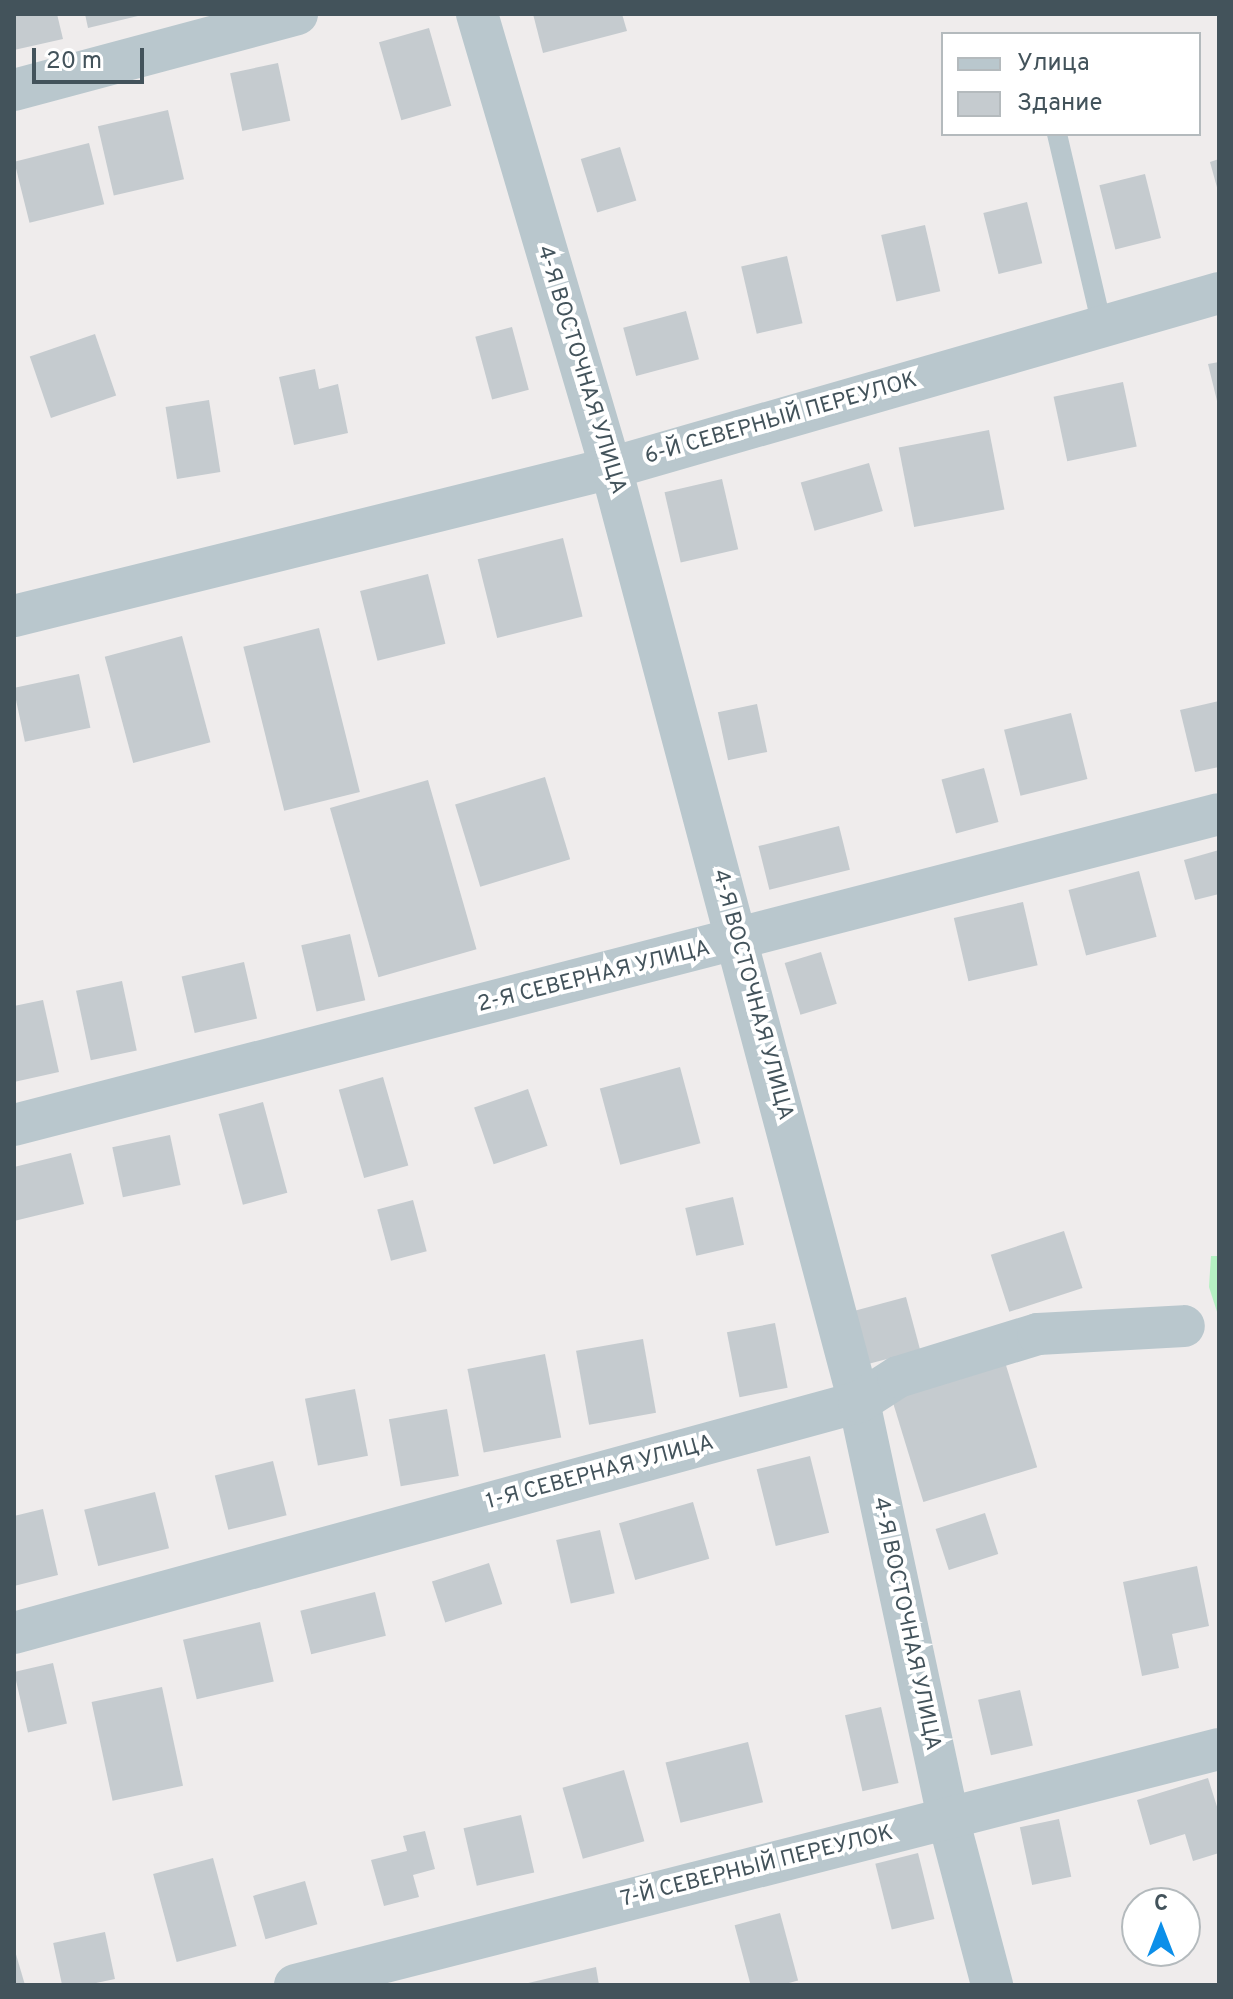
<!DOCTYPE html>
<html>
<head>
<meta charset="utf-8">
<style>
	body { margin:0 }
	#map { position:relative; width:1233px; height:1999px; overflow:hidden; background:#efecec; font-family:Overpass,sans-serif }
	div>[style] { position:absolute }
	.green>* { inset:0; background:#b5f1c3 }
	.building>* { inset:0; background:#c5cbcf; transform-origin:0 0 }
	.lane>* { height:20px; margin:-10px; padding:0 10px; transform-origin:10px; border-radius:10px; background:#b9c7cd }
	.street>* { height:42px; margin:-21px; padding:0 21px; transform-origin:21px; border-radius:21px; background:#b9c7cd }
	span { translate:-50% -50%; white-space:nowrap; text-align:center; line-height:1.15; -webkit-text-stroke:8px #fff; paint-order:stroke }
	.street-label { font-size:22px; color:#43535b }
	.frame { position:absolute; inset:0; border:16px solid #43535b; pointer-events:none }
	.legend { position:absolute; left:941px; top:32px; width:260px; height:104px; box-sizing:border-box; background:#fff; border:2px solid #b4babd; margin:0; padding:10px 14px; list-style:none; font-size:24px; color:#43535b }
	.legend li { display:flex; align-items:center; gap:16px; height:40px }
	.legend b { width:40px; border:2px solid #b4babd }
	.north { position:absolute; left:1121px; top:1887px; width:80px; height:80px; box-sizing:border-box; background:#fff; border:2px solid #b4babd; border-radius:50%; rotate:0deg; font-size:22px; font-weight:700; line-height:32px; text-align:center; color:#43535b }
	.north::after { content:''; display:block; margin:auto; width:28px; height:36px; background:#0c8fe9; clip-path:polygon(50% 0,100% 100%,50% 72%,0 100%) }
	.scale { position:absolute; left:32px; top:48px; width:112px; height:36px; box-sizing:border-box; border:4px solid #43535b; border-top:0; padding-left:10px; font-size:24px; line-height:28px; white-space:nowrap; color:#43535b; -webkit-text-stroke:6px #fff; paint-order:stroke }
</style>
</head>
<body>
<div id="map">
	<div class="green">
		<i style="clip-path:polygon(1211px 1256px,1219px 1256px,1219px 1318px,1209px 1287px)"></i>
	</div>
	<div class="building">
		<i style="clip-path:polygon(14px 14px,57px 14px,63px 39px,14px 50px)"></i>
		<i style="clip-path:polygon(85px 14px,142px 14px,142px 15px,88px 28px)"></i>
		<i style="clip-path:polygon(533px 14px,622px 14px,627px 31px,543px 53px)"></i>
		<i style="left:429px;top:28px;width:81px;height:52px;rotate:74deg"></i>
		<i style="left:278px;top:63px;width:59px;height:49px;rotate:78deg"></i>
		<i style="left:168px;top:110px;width:71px;height:72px;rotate:77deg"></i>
		<i style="left:89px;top:143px;width:63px;height:77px;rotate:76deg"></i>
		<i style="left:620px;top:147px;width:56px;height:41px;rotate:73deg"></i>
		<i style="clip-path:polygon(1219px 159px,1219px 191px,1218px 191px,1210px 162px)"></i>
		<i style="left:1145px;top:174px;width:66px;height:47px;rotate:76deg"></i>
		<i style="left:1027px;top:202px;width:63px;height:45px;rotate:76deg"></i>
		<i style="left:925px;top:225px;width:68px;height:45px;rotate:77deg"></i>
		<i style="left:787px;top:256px;width:69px;height:47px;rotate:77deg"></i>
		<i style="left:686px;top:311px;width:50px;height:65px;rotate:75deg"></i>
		<i style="left:512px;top:327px;width:65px;height:38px;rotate:75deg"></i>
		<i style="left:95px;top:334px;width:65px;height:69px;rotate:71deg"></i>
		<i style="clip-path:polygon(1219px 362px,1219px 405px,1218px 405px,1208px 364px)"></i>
		<i style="clip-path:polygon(315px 369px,319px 389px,338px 384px,348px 433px,294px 445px,279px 377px)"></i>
		<i style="left:1123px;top:382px;width:66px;height:71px;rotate:78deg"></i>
		<i style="left:209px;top:400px;width:73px;height:44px;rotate:81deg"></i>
		<i style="left:989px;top:430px;width:81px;height:92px;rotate:79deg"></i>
		<i style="left:869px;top:463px;width:50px;height:71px;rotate:74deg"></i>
		<i style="left:722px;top:479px;width:72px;height:59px;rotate:77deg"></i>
		<i style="left:563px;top:538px;width:81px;height:88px;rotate:76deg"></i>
		<i style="left:428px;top:574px;width:72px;height:70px;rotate:76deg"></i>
		<i style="left:319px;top:628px;width:169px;height:78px;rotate:76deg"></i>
		<i style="left:182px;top:636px;width:110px;height:80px;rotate:75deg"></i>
		<i style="left:79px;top:674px;width:55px;height:67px;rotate:78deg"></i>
		<i style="clip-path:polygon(1219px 701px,1219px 767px,1195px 772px,1180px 710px)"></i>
		<i style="left:757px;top:704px;width:49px;height:40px;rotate:78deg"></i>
		<i style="left:1071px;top:713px;width:68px;height:69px;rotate:76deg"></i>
		<i style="left:984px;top:768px;width:56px;height:44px;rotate:75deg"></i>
		<i style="left:545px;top:777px;width:86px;height:94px;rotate:73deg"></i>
		<i style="left:428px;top:780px;width:176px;height:102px;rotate:74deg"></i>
		<i style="left:839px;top:826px;width:45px;height:83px;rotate:76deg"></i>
		<i style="clip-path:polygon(1219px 850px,1219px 894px,1195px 900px,1184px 860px)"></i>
		<i style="left:1139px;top:871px;width:68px;height:73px;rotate:75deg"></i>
		<i style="left:1023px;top:902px;width:65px;height:71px;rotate:77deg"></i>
		<i style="left:350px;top:934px;width:68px;height:50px;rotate:77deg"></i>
		<i style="left:821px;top:952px;width:54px;height:38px;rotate:73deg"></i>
		<i style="left:244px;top:962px;width:58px;height:64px;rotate:77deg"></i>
		<i style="left:122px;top:981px;width:71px;height:47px;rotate:78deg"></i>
		<i style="clip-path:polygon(43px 1000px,59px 1072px,14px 1082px,14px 1006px)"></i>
		<i style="left:680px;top:1067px;width:79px;height:83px;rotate:75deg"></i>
		<i style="left:383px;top:1077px;width:92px;height:46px;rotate:74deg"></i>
		<i style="left:528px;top:1089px;width:60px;height:57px;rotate:71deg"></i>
		<i style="left:263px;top:1102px;width:94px;height:46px;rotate:75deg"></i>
		<i style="left:170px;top:1135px;width:51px;height:59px;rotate:78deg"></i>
		<i style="clip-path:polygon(71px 1153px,84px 1204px,14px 1221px,14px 1167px)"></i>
		<i style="left:733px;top:1197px;width:49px;height:49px;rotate:77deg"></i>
		<i style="left:413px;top:1200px;width:53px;height:37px;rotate:75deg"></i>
		<i style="left:1064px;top:1231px;width:60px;height:77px;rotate:72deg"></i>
		<i style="left:906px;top:1297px;width:55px;height:54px;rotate:75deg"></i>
		<i style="left:775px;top:1323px;width:66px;height:49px;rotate:79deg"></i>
		<i style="left:643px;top:1339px;width:75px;height:68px;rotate:80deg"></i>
		<i style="left:545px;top:1354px;width:85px;height:79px;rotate:79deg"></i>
		<i style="left:1005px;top:1362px;width:110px;height:119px;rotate:73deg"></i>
		<i style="left:355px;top:1389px;width:68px;height:51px;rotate:79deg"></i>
		<i style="left:447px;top:1409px;width:68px;height:59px;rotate:80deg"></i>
		<i style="left:810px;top:1456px;width:79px;height:55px;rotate:76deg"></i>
		<i style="left:273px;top:1461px;width:56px;height:60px;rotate:76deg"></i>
		<i style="left:155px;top:1492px;width:58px;height:73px;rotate:76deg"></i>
		<i style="left:693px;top:1502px;width:59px;height:77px;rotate:74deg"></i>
		<i style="clip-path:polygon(43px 1509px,58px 1575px,14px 1586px,14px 1516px)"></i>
		<i style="left:985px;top:1513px;width:43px;height:52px;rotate:72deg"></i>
		<i style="left:600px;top:1530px;width:65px;height:45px;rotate:77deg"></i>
		<i style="left:489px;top:1563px;width:43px;height:60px;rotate:72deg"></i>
		<i style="clip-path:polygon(1197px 1566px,1209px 1626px,1172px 1634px,1179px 1668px,1142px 1676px,1123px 1582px)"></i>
		<i style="left:375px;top:1592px;width:45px;height:77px;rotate:76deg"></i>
		<i style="left:260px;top:1622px;width:61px;height:79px;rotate:77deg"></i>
		<i style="left:53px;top:1663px;width:62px;height:40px;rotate:77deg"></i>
		<i style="left:162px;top:1687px;width:101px;height:72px;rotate:78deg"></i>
		<i style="left:1020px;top:1690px;width:57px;height:43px;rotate:77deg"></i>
		<i style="left:881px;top:1707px;width:78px;height:37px;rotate:77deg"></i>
		<i style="left:748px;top:1742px;width:62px;height:85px;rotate:76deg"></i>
		<i style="left:624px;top:1770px;width:74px;height:64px;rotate:74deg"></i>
		<i style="clip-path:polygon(1208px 1778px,1219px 1813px,1219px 1853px,1193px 1861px,1185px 1834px,1150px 1845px,1137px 1800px)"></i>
		<i style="left:521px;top:1815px;width:59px;height:59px;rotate:77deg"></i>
		<i style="left:1059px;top:1819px;width:59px;height:40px;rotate:78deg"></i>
		<i style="clip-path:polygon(425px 1831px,435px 1869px,413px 1875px,419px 1897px,384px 1906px,371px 1860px,407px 1851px,403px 1836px)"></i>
		<i style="left:918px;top:1853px;width:68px;height:44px;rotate:76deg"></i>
		<i style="left:213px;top:1858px;width:91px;height:62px;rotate:75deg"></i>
		<i style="left:305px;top:1881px;width:45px;height:54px;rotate:74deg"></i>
		<i style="left:780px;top:1913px;width:70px;height:47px;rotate:75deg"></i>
		<i style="left:105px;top:1932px;width:48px;height:53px;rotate:78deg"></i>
		<i style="clip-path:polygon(15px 1951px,25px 1985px,14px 1985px)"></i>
		<i style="clip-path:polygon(596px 1967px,599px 1985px,524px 1985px,524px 1984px)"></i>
	</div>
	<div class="lane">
		<i style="left:1057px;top:134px;width:197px;rotate:76.8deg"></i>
	</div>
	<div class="street">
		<i style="left:477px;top:14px;width:473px;rotate:73.6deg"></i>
		<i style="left:611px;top:468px;width:966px;rotate:75.13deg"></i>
		<i style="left:859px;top:1402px;width:425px;rotate:77.9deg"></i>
		<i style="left:948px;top:1818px;width:173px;rotate:75.2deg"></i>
		<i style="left:14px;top:90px;width:293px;rotate:-15deg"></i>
		<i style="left:14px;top:616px;width:615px;rotate:-13.92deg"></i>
		<i style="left:611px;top:468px;width:633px;rotate:-16.06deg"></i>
		<i style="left:14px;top:1125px;width:1244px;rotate:-14.47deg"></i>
		<i style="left:14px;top:1633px;width:876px;rotate:-15.29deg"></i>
		<i style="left:859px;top:1402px;width:46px;rotate:-32.7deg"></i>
		<i style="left:898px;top:1377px;width:146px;rotate:-17.1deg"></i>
		<i style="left:1038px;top:1334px;width:146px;rotate:-3.1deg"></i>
		<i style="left:295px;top:1985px;width:954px;rotate:-14.33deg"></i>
	</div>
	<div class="street-label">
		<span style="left:581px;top:370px;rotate:73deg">4-Я ВОСТОЧНАЯ УЛИЦА</span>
		<span style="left:781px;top:419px;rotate:-16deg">6-Й СЕВЕРНЫЙ ПЕРЕУЛОК</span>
		<span style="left:594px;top:977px;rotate:-14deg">2-Я СЕВЕРНАЯ УЛИЦА</span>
		<span style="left:752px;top:995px;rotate:75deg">4-Я ВОСТОЧНАЯ УЛИЦА</span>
		<span style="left:600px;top:1473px;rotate:-15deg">1-Я СЕВЕРНАЯ УЛИЦА</span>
		<span style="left:906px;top:1624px;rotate:78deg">4-Я ВОСТОЧНАЯ УЛИЦА</span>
		<span style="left:757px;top:1867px;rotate:-14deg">7-Й СЕВЕРНЫЙ ПЕРЕУЛОК</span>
	</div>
	<div class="frame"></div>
	<ul class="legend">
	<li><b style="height:10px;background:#b9c7cd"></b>Улица</li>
	<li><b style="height:22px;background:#c5cbcf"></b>Здание</li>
	</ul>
	<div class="north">С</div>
	<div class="scale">20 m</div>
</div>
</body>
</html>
